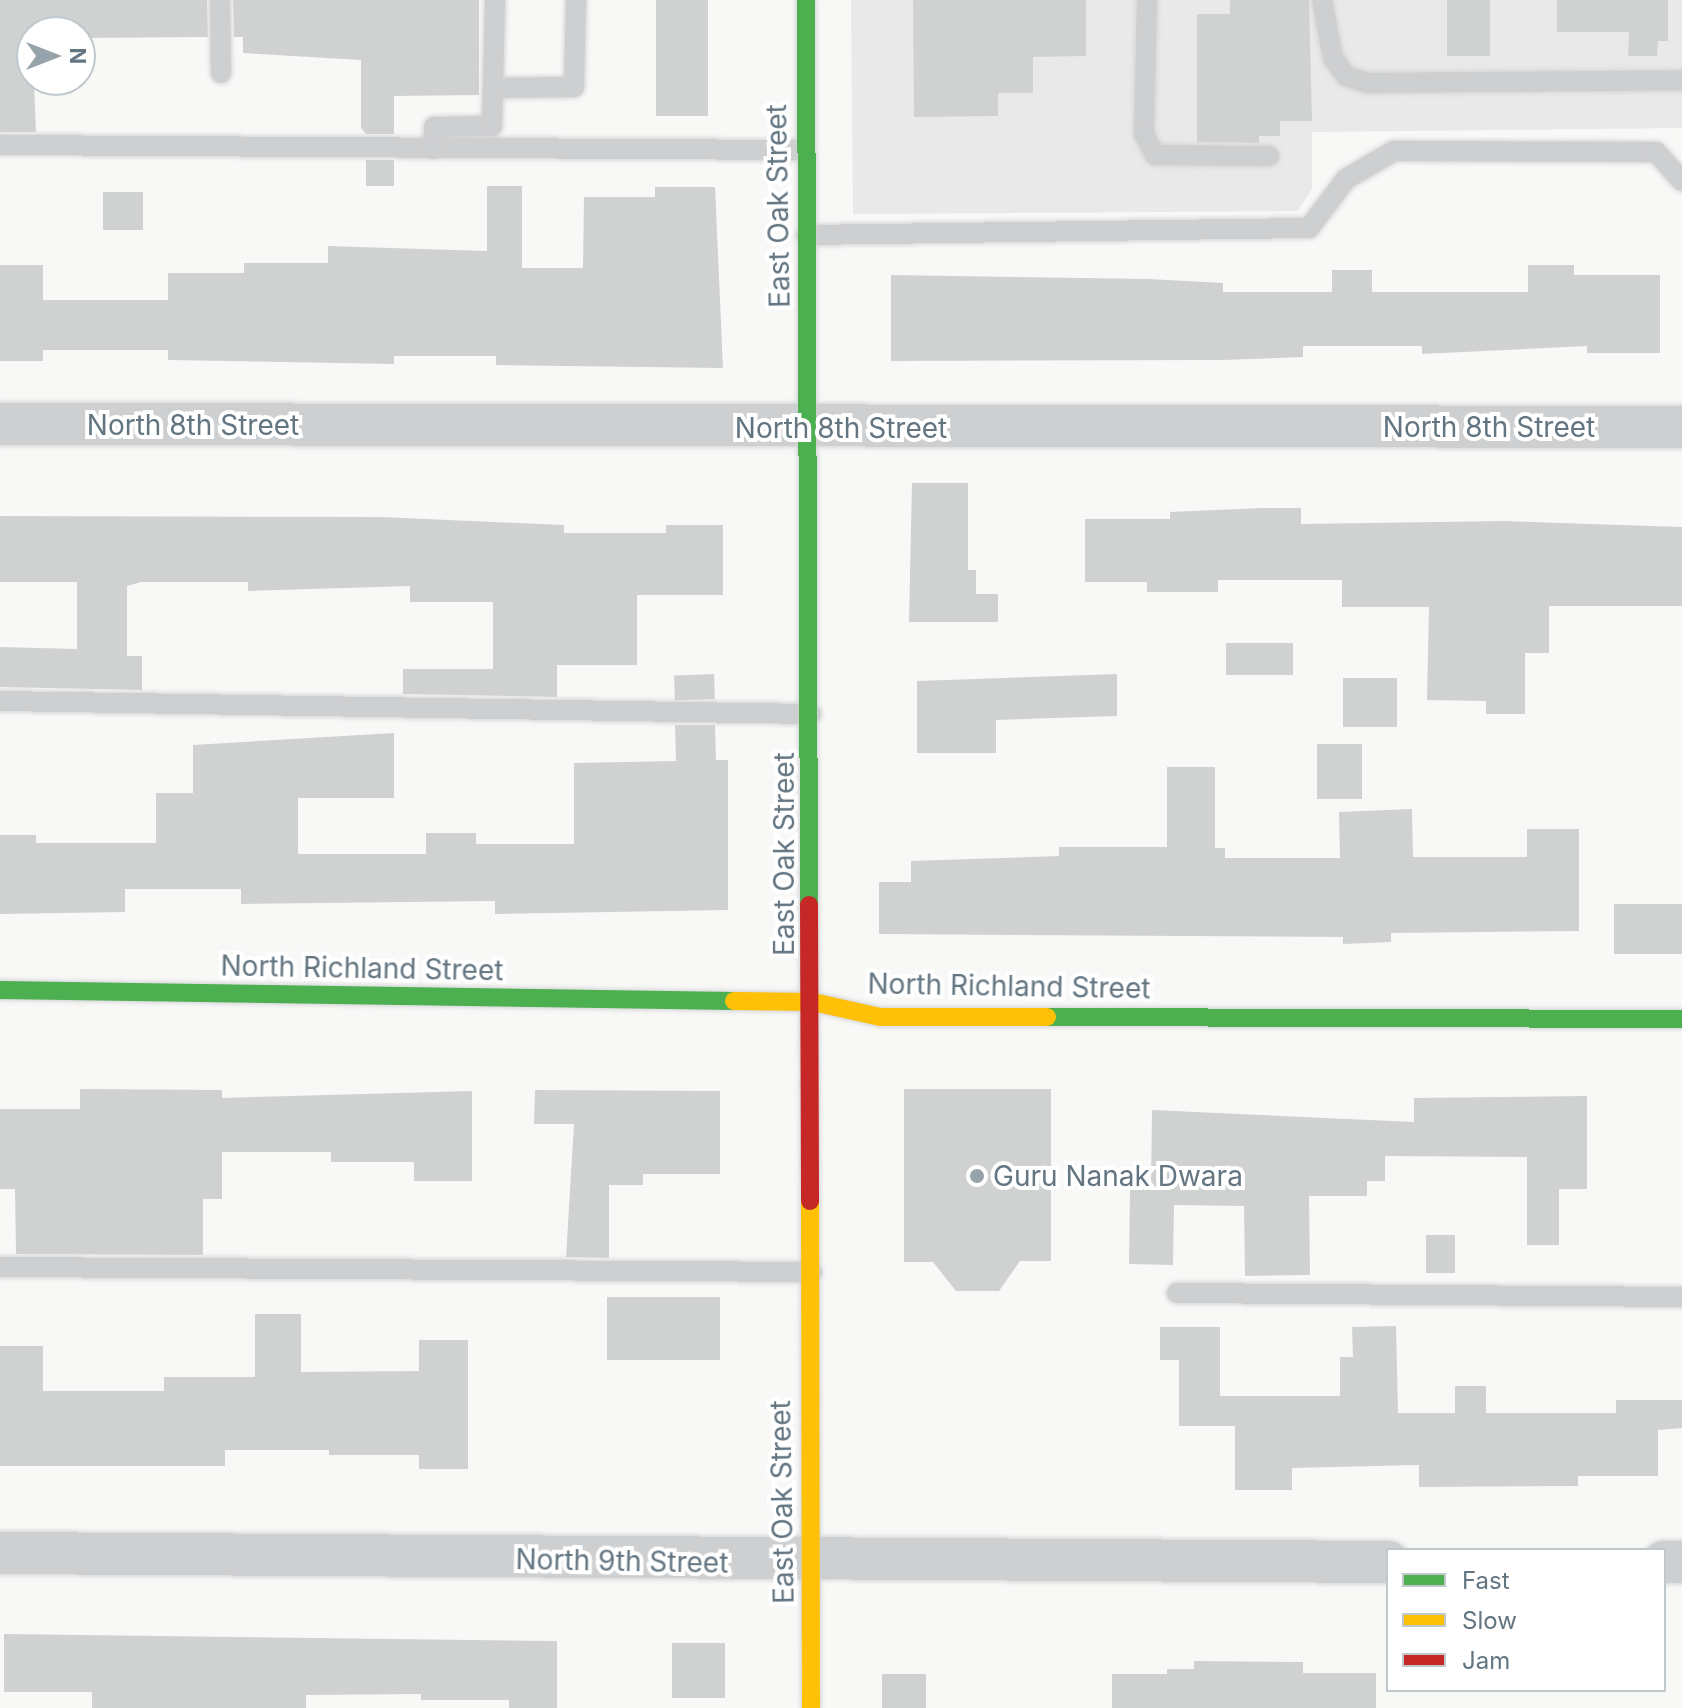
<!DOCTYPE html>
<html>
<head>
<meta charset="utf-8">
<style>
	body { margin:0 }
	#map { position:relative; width:1682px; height:1708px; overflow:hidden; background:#f8f8f7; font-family:Inter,sans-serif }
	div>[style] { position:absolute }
	.built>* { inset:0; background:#e8e9e8 }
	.building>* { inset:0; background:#d0d2d2; transform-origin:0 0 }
	.roads { filter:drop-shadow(0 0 2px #d5d6d7) drop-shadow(0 0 2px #d5d6d7) }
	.lane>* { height:20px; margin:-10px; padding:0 10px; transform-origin:10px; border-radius:10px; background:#cecfd0 }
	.street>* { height:42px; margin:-21px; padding:0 21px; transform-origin:21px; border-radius:21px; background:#cecfd0 }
	.fast>* { height:18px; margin:-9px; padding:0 9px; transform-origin:9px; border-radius:9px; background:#4caf50 }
	.slow>* { height:18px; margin:-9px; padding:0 9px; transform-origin:9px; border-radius:9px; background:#ffc107 }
	.jam>* { height:18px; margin:-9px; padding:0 9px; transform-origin:9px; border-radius:9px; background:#c62828 }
	.dots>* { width:22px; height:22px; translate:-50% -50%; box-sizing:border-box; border:4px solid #fff; border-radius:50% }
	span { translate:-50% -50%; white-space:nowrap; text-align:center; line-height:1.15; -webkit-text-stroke:8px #fff; paint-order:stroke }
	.street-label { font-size:28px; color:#637581 }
	.poi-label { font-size:28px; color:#637581 }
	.left { translate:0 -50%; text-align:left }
	.legend { position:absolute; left:1386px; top:1548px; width:280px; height:144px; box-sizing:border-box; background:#fff; border:2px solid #c1c8cd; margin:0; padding:10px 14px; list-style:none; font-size:24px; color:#637581 }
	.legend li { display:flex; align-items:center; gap:16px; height:40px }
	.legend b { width:40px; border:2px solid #c1c8cd }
	.north { position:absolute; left:16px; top:16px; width:80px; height:80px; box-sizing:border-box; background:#fff; border:2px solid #c1c8cd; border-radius:50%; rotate:90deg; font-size:22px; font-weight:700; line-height:32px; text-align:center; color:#637581 }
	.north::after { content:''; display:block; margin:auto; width:28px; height:36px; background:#97a3aa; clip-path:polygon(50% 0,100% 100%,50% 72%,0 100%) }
</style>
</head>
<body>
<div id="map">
	<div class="built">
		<i style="clip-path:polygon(851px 0,1682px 0,1682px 128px,1312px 132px,1312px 189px,1298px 211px,853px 214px)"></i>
	</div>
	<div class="building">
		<i style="clip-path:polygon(0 0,207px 0,208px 37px,80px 38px,80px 32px,32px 32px,36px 132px,0 132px)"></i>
		<i style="clip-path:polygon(233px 0,479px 0,479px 95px,394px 96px,394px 134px,366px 134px,361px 128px,361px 60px,243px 53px,243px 37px,234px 37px)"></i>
		<i style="left:656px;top:0;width:52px;height:116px"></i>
		<i style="clip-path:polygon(913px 0,1086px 0,1086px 56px,1033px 57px,1033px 93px,998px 93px,998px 116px,914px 117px)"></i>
		<i style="clip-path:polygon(1230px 0,1309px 0,1312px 121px,1280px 121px,1280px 136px,1259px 136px,1259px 143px,1197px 142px,1197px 14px,1230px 14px)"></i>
		<i style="left:1447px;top:0;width:43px;height:56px"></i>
		<i style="clip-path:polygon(1557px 0,1668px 0,1668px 41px,1658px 41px,1657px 56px,1628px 56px,1629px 32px,1557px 32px)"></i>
		<i style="left:366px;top:160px;width:28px;height:26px"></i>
		<i style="clip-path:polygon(487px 186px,522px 186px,522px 268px,583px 268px,584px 197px,655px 197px,655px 187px,715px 187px,723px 368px,496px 365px,496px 356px,394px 356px,394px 364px,168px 360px,168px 350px,43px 350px,43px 361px,0 361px,0 265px,43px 265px,43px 300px,168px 300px,168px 273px,244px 273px,244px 263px,328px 263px,328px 246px,487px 251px)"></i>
		<i style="left:103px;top:192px;width:40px;height:38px"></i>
		<i style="clip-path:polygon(1528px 265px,1574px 265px,1574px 275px,1660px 275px,1660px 353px,1587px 353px,1587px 346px,1422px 354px,1422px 346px,1303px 346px,1303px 357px,1223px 360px,891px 361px,891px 275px,1149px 279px,1223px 283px,1223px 292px,1332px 292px,1332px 270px,1372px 270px,1372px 292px,1528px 292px)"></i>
		<i style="clip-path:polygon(912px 483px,968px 483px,968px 570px,976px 570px,976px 594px,998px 594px,998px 622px,909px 622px)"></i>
		<i style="clip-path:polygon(1262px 508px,1301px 508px,1301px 524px,1505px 521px,1682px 527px,1682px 606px,1549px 606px,1549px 653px,1525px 653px,1525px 714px,1486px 714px,1486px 701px,1427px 700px,1429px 607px,1342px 607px,1342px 580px,1218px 580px,1218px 592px,1147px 592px,1147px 582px,1085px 582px,1085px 519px,1170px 519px,1170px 512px)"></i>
		<i style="clip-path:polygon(0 516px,382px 517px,564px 525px,564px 533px,666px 533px,666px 525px,723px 525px,723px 595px,637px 595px,637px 665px,557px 665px,557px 697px,403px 694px,403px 669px,493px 669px,493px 602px,410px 602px,410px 586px,248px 591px,248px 582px,141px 582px,127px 586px,127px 656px,142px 656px,142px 690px,0 687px,0 647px,77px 649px,77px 582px,0 582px)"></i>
		<i style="left:1226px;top:643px;width:67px;height:32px"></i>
		<i style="left:714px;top:674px;width:25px;height:40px;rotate:88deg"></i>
		<i style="clip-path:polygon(1117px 674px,1117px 716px,996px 720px,996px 753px,917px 753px,917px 681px)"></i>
		<i style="left:1343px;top:678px;width:54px;height:49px"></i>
		<i style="clip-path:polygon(675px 725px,715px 725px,716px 760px,728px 760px,728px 910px,495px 914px,495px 901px,241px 904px,241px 889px,125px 889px,125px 912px,0 914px,0 835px,36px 835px,36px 843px,156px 843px,156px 793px,193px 793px,193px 745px,394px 733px,394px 798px,298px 798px,298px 854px,426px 854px,426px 833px,476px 833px,476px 844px,574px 844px,574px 763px,676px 761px)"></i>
		<i style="left:1317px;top:744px;width:45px;height:55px"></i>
		<i style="clip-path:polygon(1167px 767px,1215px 767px,1215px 848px,1225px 848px,1225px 858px,1340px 858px,1339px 812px,1412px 809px,1413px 857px,1527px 857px,1527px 829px,1579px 829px,1579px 931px,1391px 933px,1391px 942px,1343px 944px,1343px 937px,879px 934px,879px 882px,911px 882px,911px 861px,1059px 856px,1059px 847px,1167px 847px)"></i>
		<i style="left:1614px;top:904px;width:68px;height:50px"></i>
		<i style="clip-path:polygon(80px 1089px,222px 1090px,222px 1098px,472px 1091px,472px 1181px,414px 1181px,414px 1162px,331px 1162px,331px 1152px,222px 1152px,222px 1199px,203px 1199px,203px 1255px,16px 1254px,15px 1189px,0 1189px,0 1109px,80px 1109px)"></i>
		<i style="clip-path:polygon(904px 1089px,1051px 1089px,1051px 1261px,1020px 1261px,999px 1291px,956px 1291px,933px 1262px,904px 1262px)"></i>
		<i style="clip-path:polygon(535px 1090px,720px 1091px,720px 1174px,643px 1174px,643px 1185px,609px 1185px,609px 1258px,566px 1257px,574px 1124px,534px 1124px)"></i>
		<i style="clip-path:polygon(1587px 1096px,1587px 1189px,1559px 1189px,1559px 1245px,1527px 1245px,1527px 1157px,1385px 1156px,1385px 1181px,1367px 1181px,1367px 1196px,1309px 1196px,1310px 1275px,1245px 1276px,1244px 1206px,1174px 1205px,1173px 1265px,1129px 1264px,1130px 1188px,1151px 1188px,1152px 1110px,1414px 1122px,1414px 1098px)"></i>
		<i style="left:1426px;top:1235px;width:29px;height:38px"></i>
		<i style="left:607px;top:1297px;width:113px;height:63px"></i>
		<i style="clip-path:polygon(255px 1314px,301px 1314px,301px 1372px,419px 1371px,419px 1340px,468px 1340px,468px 1469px,419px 1469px,419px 1455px,329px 1455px,329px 1450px,225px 1450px,225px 1466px,0 1466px,0 1346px,43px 1346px,43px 1391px,164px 1391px,164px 1377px,255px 1377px)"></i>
		<i style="clip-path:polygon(1396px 1326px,1398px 1413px,1455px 1413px,1455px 1386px,1486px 1386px,1486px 1413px,1616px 1413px,1616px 1400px,1682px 1400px,1682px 1428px,1658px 1430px,1658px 1476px,1578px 1476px,1578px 1486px,1419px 1487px,1419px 1465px,1292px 1468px,1292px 1490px,1235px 1490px,1235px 1426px,1179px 1426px,1179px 1360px,1160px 1360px,1160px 1327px,1220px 1327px,1220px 1396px,1340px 1396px,1340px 1357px,1353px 1357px,1352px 1327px)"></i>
		<i style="clip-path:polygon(4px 1634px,557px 1641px,557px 1708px,509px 1708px,509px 1700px,421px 1700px,421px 1694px,306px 1695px,306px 1708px,92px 1708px,92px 1692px,4px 1692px)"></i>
		<i style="left:672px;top:1643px;width:53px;height:55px"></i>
		<i style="clip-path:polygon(1194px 1661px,1303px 1662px,1303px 1673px,1376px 1673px,1376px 1708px,1112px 1708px,1112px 1674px,1167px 1674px,1167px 1669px,1194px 1669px)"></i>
		<i style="left:882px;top:1674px;width:44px;height:34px"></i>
	</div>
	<div class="roads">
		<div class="lane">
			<i style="left:220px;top:0;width:73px;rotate:89.2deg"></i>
			<i style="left:1147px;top:0;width:134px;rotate:91.3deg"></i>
			<i style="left:1144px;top:134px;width:24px;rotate:62deg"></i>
			<i style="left:1155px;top:155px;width:114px;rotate:0.5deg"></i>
			<i style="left:1322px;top:0;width:59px;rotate:79.3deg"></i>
			<i style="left:1333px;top:58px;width:22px;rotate:54deg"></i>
			<i style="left:1346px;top:76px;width:22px;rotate:18deg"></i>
			<i style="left:1367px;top:83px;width:315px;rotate:-0.5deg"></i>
			<i style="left:493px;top:88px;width:81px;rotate:-0.7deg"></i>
			<i style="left:574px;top:87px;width:87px;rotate:-88.7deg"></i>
			<i style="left:0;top:145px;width:804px;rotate:0.36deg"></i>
			<i style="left:433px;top:149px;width:22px;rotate:-87deg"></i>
			<i style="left:434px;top:127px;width:58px;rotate:-1deg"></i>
			<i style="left:492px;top:126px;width:126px;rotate:-88.6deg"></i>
			<i style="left:806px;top:235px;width:503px;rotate:-0.8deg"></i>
			<i style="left:1309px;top:228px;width:61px;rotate:-52.9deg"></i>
			<i style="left:1346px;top:179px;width:56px;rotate:-30.3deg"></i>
			<i style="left:1394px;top:151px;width:262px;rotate:0.2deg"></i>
			<i style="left:1656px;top:152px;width:39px;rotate:48deg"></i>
			<i style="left:0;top:701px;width:811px;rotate:0.92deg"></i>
			<i style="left:0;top:1267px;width:812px;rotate:0.35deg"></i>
			<i style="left:1177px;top:1293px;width:505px;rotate:0.45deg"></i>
		</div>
		<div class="street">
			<i style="left:0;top:424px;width:1682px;rotate:0.1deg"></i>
			<i style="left:0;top:1553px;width:1388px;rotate:0.37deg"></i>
			<i style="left:1664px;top:1562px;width:18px"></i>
		</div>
		<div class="fast">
			<i style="left:806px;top:0;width:905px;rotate:89.81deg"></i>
			<i style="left:0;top:990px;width:734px;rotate:0.86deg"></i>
			<i style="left:1047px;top:1017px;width:635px;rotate:0.18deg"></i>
		</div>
		<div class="slow">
			<i style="left:734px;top:1001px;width:79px;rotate:0.7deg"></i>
			<i style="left:813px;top:1002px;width:69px;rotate:12.6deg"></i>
			<i style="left:880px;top:1017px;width:167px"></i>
			<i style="left:810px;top:1201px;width:507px;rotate:89.89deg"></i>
		</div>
		<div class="jam">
			<i style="left:809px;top:905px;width:296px;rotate:89.8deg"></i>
		</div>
	</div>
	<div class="dots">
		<i style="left:977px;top:1176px;background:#97a3aa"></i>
	</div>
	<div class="street-label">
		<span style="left:778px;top:206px;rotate:-91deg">East Oak Street</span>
		<span style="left:193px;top:425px">North 8th Street</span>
		<span style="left:1489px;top:427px">North 8th Street</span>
		<span style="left:841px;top:428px">North 8th Street</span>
		<span style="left:784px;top:854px;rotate:-90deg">East Oak Street</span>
		<span style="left:362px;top:968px;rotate:1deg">North Richland Street</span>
		<span style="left:1009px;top:986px;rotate:1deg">North Richland Street</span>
		<span style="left:782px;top:1502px;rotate:-91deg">East Oak Street</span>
		<span style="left:622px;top:1561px;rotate:1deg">North 9th Street</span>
	</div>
	<div class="poi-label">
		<span class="left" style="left:993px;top:1176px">Guru Nanak Dwara</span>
	</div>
	<ul class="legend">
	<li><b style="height:10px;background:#4caf50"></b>Fast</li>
	<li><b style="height:10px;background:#ffc107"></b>Slow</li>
	<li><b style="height:10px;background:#c62828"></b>Jam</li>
	</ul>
	<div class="north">N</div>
</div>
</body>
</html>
